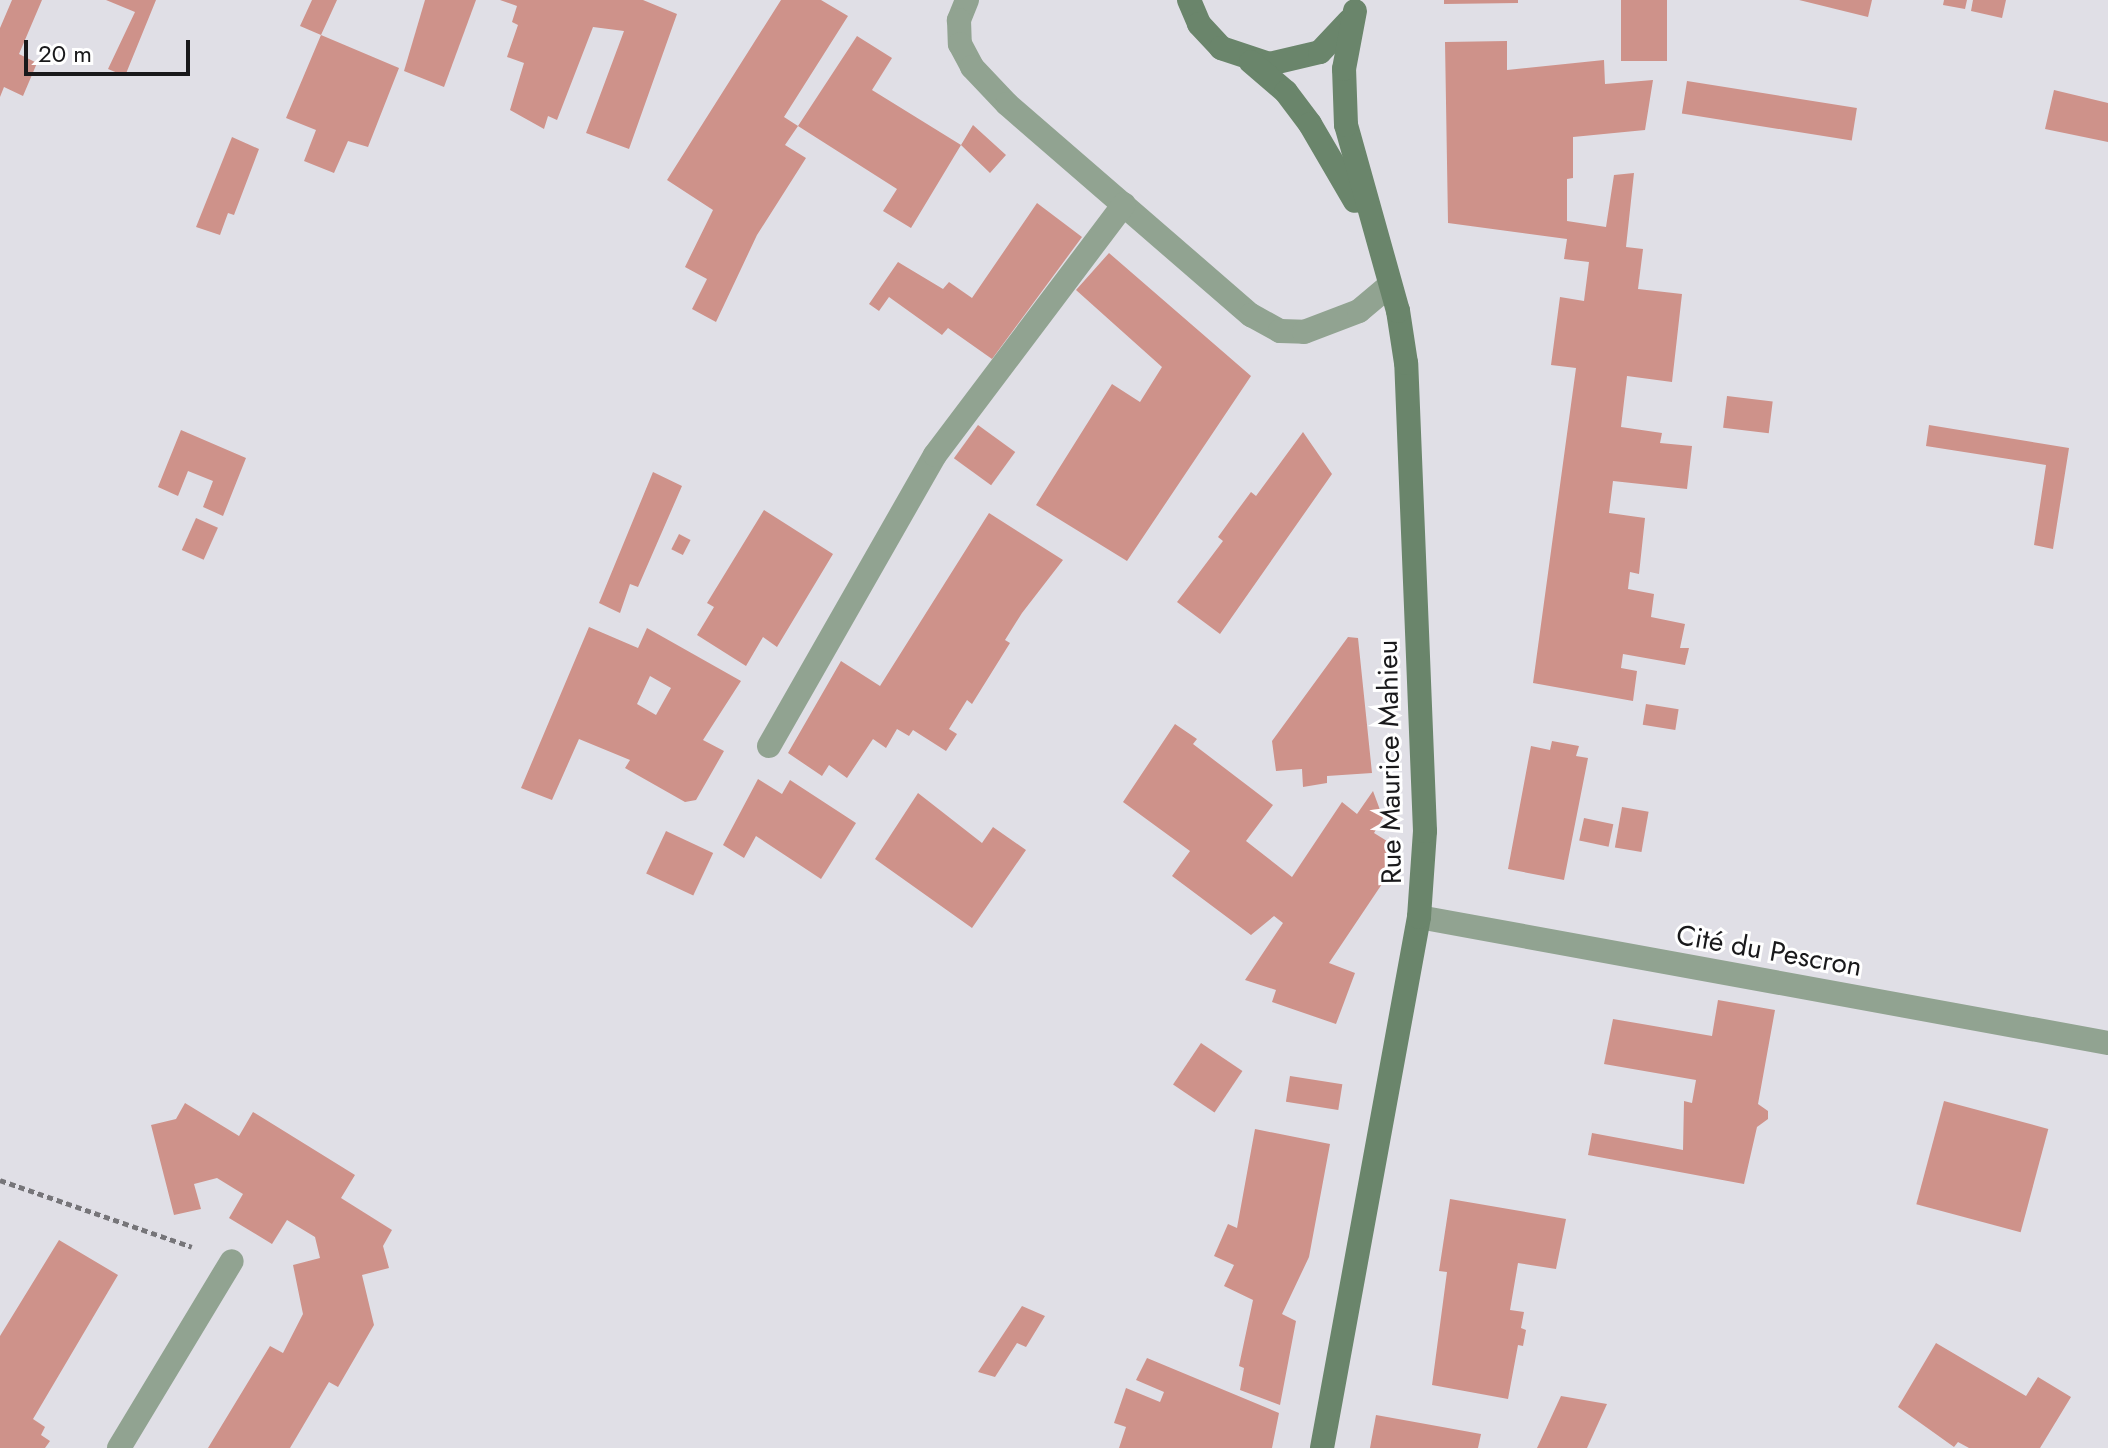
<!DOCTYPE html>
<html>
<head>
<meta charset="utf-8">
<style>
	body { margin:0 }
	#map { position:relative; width:2108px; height:1448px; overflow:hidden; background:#e0dfe6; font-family:Jost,sans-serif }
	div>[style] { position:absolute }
	.building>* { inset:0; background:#ce928a; transform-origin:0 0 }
	.path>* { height:5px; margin-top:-2.5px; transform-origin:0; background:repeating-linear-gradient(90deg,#767579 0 6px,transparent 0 10px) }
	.lane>* { height:24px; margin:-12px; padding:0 12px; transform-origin:12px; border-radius:12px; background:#91a391 }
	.street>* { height:24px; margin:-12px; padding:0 12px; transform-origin:12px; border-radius:12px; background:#91a391 }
	.secondary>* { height:24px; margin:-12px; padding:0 12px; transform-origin:12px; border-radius:12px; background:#6a856b }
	span { translate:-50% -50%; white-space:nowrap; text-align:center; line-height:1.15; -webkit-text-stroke:6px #fff; paint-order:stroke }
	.street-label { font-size:28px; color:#19191b }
	.scale { position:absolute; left:24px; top:40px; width:166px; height:36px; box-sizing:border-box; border:4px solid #19191b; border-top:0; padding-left:10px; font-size:24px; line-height:28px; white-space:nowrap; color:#19191b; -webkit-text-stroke:6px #fff; paint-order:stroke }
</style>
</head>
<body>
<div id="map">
	<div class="building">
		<i style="clip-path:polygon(12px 0,42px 0,19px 54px,37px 63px,23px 96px,4px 87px,0 97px,0 28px)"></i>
		<i style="clip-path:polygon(106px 0,156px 0,125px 76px,108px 69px,135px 12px)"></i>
		<i style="clip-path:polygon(312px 0,337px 0,321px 35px,399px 68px,368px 147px,348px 141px,334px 173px,304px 161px,316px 130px,286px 118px,321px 35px,300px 26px)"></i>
		<i style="clip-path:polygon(425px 0,476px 0,444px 87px,404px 71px)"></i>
		<i style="clip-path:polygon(500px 0,643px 0,677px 14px,629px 149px,586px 133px,624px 31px,593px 27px,557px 120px,548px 116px,544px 129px,510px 110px,524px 63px,507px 57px,518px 25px,512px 22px,517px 6px)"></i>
		<i style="clip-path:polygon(781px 0,821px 0,848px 16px,784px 117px,798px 126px,785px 145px,806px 158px,757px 235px,716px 322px,692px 309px,707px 279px,685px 267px,713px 210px,667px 180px)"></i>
		<i style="clip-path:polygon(1444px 0,1518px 0,1518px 3px,1444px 4px)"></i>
		<i style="left:1621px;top:0;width:46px;height:61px"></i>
		<i style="clip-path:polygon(1799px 0,1872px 0,1868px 17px)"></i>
		<i style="clip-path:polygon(1944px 0,1967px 0,1965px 9px,1943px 5px)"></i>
		<i style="clip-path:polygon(1973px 0,2006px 0,2002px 18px,1971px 11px)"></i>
		<i style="clip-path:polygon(857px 36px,892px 58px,872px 90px,961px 145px,973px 125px,1006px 155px,990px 173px,961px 145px,911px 228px,883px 211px,897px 189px,798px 126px)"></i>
		<i style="clip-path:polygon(1507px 41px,1507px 70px,1604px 60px,1605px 84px,1653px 80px,1645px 130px,1573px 137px,1573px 178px,1567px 179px,1567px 221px,1606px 227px,1614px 175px,1634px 173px,1626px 247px,1643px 249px,1638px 289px,1682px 294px,1672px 382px,1627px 376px,1621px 427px,1662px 433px,1660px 443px,1692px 446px,1687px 489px,1613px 481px,1609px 513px,1645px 518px,1639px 574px,1630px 572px,1628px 589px,1654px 594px,1651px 617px,1685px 624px,1680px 648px,1689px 648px,1685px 665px,1623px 654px,1621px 668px,1637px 671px,1633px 701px,1533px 683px,1576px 368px,1551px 365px,1560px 297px,1584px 301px,1589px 262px,1564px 259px,1567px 239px,1448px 223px,1445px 42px)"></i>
		<i style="left:1687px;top:81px;width:172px;height:33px;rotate:9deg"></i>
		<i style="clip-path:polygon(2054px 90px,2108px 103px,2108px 142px,2045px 129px)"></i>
		<i style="clip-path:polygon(232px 137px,259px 149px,234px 215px,228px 213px,220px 235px,196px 227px)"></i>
		<i style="clip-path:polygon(1037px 203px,1082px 237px,992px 359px,948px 328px,942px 335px,889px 297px,879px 311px,869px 304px,898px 262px,943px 289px,949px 282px,972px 298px)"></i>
		<i style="clip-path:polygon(1109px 253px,1251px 376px,1127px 561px,1036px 505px,1112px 384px,1140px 402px,1162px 367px,1076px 290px)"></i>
		<i style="left:1727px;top:396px;width:46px;height:32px;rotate:7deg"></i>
		<i style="left:978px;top:425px;width:46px;height:41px;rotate:36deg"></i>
		<i style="clip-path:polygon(1929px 425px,2069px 448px,2053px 549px,2034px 545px,2046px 465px,1926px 446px)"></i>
		<i style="clip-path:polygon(181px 430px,246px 458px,223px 516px,203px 507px,213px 481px,188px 471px,178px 496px,158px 487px)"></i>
		<i style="clip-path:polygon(1303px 432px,1332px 474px,1220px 634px,1177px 602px,1223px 541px,1218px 537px,1234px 515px,1251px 492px,1256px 496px)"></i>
		<i style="clip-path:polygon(653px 472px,682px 486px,638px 587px,630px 584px,620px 613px,599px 603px)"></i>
		<i style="clip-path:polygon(764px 510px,833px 554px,777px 647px,763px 637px,746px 666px,697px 635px,714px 607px,707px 603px)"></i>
		<i style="clip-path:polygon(989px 513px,1063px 560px,1022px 613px,1005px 640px,1010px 643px,972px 704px,967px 700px,949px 729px,957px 734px,946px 751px,913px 730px,909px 736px,897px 729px,886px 748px,873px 739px,847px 778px,829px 765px,822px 776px,788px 753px,841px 661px,880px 686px)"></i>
		<i style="left:196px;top:518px;width:24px;height:35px;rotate:24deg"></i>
		<i style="left:679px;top:534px;width:13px;height:17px;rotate:27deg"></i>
		<i style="clip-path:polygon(evenodd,589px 627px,638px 648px,647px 628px,741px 681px,703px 740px,724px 751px,696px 800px,685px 802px,625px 768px,630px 760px,579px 739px,552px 800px,521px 788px,589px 627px,650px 676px,671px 688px,656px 715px,637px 704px,650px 676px)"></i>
		<i style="clip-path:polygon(1348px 637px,1358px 638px,1372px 773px,1327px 776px,1327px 783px,1303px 787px,1302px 769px,1276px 771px,1272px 741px)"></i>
		<i style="left:1646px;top:704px;width:33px;height:21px;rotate:9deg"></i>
		<i style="clip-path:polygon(1175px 724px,1197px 739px,1193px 744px,1273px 805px,1246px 841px,1292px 877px,1342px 802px,1357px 814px,1373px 791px,1383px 818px,1374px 833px,1395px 846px,1386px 878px,1329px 963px,1355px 973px,1336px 1024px,1272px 1002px,1276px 990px,1245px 980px,1283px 923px,1274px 916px,1251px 935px,1172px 876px,1190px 851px,1123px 802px)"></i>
		<i style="clip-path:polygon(1552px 741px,1579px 746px,1576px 756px,1588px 758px,1564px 880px,1508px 869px,1531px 746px,1550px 750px)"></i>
		<i style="clip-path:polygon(758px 779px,782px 794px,790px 780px,856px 823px,821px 879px,756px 836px,744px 858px,723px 845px)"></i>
		<i style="clip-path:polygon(918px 793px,982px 843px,993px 827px,1026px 850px,972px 928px,875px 859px)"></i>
		<i style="left:1622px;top:807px;width:27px;height:41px;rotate:10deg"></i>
		<i style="left:1584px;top:818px;width:30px;height:23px;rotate:12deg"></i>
		<i style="left:666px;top:831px;width:52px;height:47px;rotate:25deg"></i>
		<i style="clip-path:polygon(1718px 1000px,1775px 1010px,1758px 1104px,1768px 1111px,1768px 1119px,1757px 1127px,1744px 1184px,1588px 1155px,1592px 1133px,1683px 1150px,1684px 1101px,1692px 1103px,1696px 1080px,1604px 1064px,1613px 1019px,1712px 1036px)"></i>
		<i style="left:1201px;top:1043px;width:50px;height:50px;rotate:34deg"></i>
		<i style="left:1290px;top:1076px;width:53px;height:26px;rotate:9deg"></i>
		<i style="left:1944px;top:1101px;width:108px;height:107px;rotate:15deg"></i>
		<i style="clip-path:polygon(185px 1103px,239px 1136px,253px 1112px,355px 1175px,341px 1198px,392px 1230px,383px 1246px,389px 1268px,362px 1275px,374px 1325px,338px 1387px,329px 1382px,290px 1448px,208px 1448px,270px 1346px,283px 1353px,303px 1314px,293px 1265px,320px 1258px,315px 1237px,287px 1220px,272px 1244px,229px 1218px,243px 1194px,217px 1178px,194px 1184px,201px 1209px,174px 1215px,151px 1125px,176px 1119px)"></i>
		<i style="clip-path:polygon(1255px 1129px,1330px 1144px,1309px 1257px,1282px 1314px,1296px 1321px,1280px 1405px,1240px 1390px,1244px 1368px,1239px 1366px,1253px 1300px,1224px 1286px,1234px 1265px,1214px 1256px,1228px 1224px,1237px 1228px)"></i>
		<i style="clip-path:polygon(1450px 1199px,1566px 1219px,1556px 1269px,1518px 1263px,1510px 1310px,1524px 1312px,1521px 1328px,1526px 1330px,1523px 1346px,1518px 1345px,1508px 1399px,1432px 1385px,1447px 1272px,1439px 1271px)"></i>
		<i style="clip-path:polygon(59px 1240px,118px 1275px,33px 1419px,45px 1427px,41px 1435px,50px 1441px,45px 1448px,0 1448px,0 1336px)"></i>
		<i style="clip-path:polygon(1022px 1306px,1045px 1316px,1026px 1347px,1017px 1343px,995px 1377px,978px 1372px)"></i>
		<i style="clip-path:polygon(1936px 1343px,2026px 1396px,2038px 1377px,2071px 1397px,2040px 1448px,1969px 1448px,1958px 1442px,1954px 1447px,1898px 1407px)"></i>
		<i style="clip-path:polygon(1147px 1358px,1279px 1413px,1272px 1448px,1119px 1448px,1126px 1427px,1114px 1423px,1126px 1388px,1160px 1402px,1164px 1392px,1136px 1380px)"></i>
		<i style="clip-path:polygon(1561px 1396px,1607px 1404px,1587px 1448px,1537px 1448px)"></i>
		<i style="clip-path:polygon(1376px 1415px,1481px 1434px,1478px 1448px,1370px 1448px)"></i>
	</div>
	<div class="path">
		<i style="left:0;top:1180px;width:203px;rotate:19.2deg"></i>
	</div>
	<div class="lane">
		<i style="left:967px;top:0;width:22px;rotate:112deg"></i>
		<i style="left:959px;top:20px;width:24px;rotate:88deg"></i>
		<i style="left:960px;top:44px;width:26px;rotate:62deg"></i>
		<i style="left:972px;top:67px;width:51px;rotate:46.6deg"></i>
		<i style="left:1007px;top:104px;width:323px;rotate:40.9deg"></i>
		<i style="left:1251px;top:315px;width:33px;rotate:29deg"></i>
		<i style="left:1280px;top:331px;width:24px;rotate:2deg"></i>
		<i style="left:1304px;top:332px;width:59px;rotate:-20.9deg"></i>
		<i style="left:1359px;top:311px;width:40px;rotate:-40deg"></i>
		<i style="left:769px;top:746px;width:335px;rotate:-60.3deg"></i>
		<i style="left:935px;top:455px;width:314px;rotate:-53deg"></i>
	</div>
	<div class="street">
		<i style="left:1419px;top:917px;width:700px;rotate:10.36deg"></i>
		<i style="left:119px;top:1448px;width:218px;rotate:-58.9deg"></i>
	</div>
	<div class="secondary">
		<i style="left:1189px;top:0;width:26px;rotate:67deg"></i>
		<i style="left:1199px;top:24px;width:33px;rotate:47deg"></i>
		<i style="left:1221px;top:48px;width:51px;rotate:18.4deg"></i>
		<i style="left:1269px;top:64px;width:52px;rotate:-13.2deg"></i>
		<i style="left:1320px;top:52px;width:42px;rotate:-46.9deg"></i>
		<i style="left:1251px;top:62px;width:46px;rotate:40.6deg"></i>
		<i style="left:1286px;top:92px;width:40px;rotate:53deg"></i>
		<i style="left:1310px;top:124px;width:89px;rotate:59.7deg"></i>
		<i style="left:1322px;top:1448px;width:540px;rotate:-79.65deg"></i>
		<i style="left:1419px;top:917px;width:86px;rotate:-86deg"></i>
		<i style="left:1425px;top:831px;width:468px;rotate:-92.3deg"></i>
		<i style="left:1406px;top:363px;width:53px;rotate:-98.7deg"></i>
		<i style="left:1398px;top:311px;width:193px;rotate:-105.6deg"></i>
		<i style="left:1346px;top:125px;width:56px;rotate:-92deg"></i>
		<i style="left:1344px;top:69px;width:59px;rotate:-79.3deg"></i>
	</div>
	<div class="street-label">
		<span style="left:1390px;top:762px;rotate:-91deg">Rue Maurice Mahieu</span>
		<span style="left:1769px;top:951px;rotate:10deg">Cité du Pescron</span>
	</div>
	<div class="scale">20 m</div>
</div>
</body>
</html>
